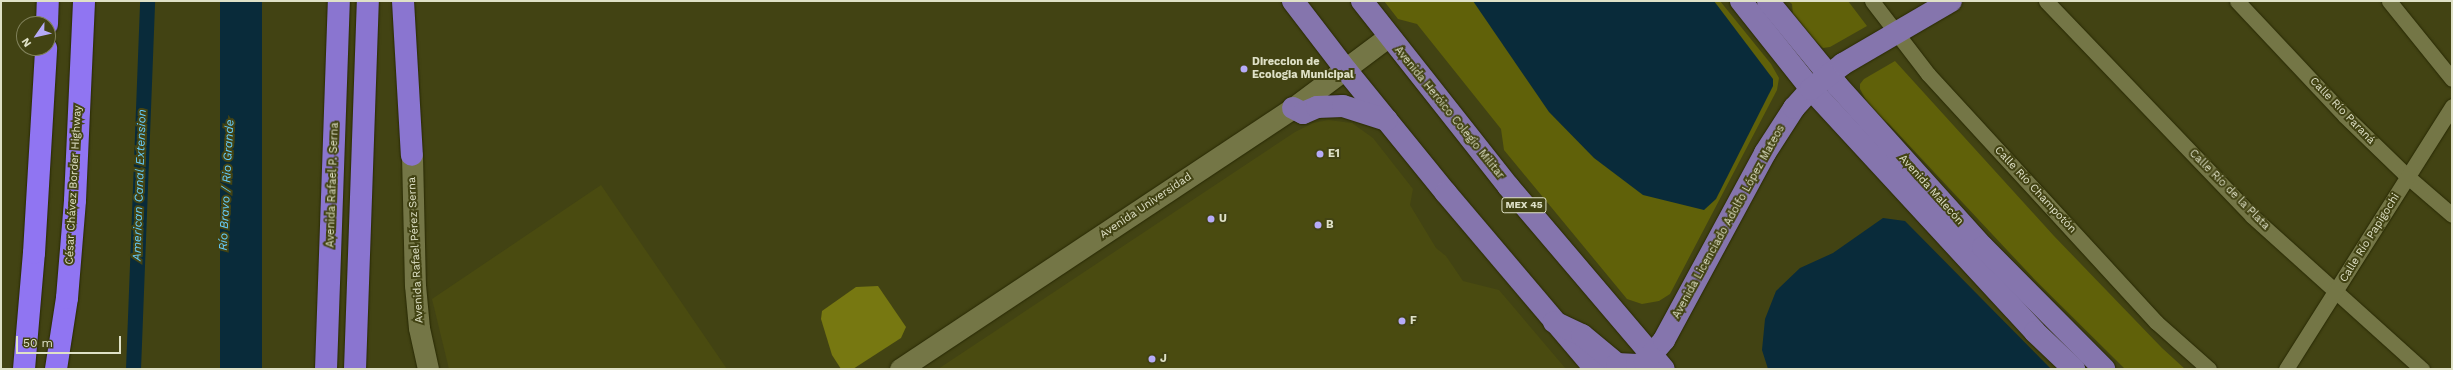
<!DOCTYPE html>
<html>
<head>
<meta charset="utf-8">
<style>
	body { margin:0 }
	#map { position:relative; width:2453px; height:370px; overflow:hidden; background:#424313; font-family:"Work Sans",sans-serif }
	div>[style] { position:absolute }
	.built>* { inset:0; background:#4a4b10 }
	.green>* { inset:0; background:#606109 }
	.forest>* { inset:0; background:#777811 }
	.water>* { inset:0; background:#092b3a; transform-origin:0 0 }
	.canal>* { height:15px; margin:-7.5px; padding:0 7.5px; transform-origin:7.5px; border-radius:7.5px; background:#092b3a }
	.roads { filter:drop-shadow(0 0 1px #282904) drop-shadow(0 0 1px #282904) }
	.minor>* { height:15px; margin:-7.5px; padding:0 7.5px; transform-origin:7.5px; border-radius:7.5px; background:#747646 }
	.secondary>* { height:21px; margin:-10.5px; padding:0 10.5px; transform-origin:10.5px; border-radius:10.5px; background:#747646 }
	.primary>* { height:22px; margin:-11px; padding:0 11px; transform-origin:11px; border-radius:11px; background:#8575ad }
	.trunk>* { height:22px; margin:-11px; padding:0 11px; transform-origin:11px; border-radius:11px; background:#8a75d0 }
	.motorway>* { height:22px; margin:-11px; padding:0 11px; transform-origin:11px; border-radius:11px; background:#9075f2 }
	.dots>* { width:11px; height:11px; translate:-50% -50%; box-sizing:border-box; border:2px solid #424313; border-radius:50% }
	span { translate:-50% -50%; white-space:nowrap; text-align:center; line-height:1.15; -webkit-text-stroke:4px #424313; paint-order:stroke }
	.shield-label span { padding:1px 3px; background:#424313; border:1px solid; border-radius:3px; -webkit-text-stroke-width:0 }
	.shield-label { font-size:10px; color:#dfe1c7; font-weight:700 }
	.poi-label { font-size:11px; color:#dfe1c7; font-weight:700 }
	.left { translate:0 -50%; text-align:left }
	.street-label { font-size:11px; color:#dfe1c7 }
	.water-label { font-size:12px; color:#66cdfc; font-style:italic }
	.frame { position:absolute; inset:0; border:2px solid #dfe1c7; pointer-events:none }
	.north { position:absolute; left:16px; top:16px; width:40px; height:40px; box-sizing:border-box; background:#424313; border:1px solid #81825b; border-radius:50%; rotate:236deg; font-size:11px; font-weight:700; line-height:16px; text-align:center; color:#dfe1c7 }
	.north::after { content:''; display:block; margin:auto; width:14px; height:18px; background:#b6abf8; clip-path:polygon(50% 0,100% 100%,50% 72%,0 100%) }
	.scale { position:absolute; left:16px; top:336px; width:105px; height:18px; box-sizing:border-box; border:2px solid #dfe1c7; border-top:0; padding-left:5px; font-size:12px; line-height:14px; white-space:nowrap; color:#dfe1c7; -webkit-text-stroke:3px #424313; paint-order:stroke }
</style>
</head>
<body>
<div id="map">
	<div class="built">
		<i style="clip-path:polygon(1328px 120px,1352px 123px,1373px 138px,1413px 189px,1410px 205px,1436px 248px,1446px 256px,1463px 281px,1499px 290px,1566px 369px,938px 369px,1295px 132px,1313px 123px)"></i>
		<i style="clip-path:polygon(601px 185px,727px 369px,449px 369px,432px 299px)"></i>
	</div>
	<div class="green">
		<i style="clip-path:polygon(1384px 1px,1720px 1px,1771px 64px,1779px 78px,1777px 90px,1670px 294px,1659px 301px,1642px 304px,1627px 299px,1504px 150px,1501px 129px,1417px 24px,1398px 19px)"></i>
		<i style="clip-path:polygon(1788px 1px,1848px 1px,1867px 26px,1830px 47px,1823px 48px,1802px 29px,1793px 15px,1792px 4px)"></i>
		<i style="clip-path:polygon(1895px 61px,2054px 236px,2162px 348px,2185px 369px,2125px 369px,2036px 281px,1889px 124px,1882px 119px,1868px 104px,1860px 89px,1860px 84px,1864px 79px)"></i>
	</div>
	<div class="forest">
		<i style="clip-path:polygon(878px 286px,906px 327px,901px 338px,853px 369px,841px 369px,832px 355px,821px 319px,822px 311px,856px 287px)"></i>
	</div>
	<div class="water">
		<i style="left:220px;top:1px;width:42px;height:368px"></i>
		<i style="clip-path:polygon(1473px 1px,1714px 1px,1773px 79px,1773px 86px,1716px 199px,1704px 210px,1643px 195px,1594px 158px,1549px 112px)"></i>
		<i style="clip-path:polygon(1883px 218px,1905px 221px,2051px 369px,1768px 369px,1762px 350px,1765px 319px,1776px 291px,1800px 268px,1833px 253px)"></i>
	</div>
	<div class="canal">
		<i style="left:133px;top:369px;width:368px;rotate:-87.8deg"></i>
	</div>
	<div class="roads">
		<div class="minor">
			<i style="left:1872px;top:1px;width:92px;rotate:52.5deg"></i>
			<i style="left:1928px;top:74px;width:337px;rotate:47.4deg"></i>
			<i style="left:2156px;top:322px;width:71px;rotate:41.6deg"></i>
			<i style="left:2046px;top:1px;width:298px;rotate:46.2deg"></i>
			<i style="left:2252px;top:216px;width:229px;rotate:42deg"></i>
			<i style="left:2237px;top:1px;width:156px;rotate:46.8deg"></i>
			<i style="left:2344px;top:115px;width:89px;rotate:44.1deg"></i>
			<i style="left:2408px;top:177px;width:58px;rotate:40.8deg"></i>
			<i style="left:2389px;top:1px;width:100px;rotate:51.1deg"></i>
			<i style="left:2286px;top:369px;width:311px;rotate:-57.7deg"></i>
		</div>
		<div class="secondary">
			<i style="left:412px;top:155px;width:130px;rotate:88.7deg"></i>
			<i style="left:415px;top:285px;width:43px;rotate:84.7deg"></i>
			<i style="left:419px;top:328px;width:42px;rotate:77.6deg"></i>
			<i style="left:900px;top:369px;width:472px;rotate:-33.6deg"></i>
			<i style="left:1293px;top:108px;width:119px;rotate:-36.8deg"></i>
		</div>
		<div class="primary">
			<i style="left:1293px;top:1px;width:87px;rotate:52.5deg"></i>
			<i style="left:1346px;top:70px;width:159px;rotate:50.9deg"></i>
			<i style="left:1446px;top:193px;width:231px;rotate:49.7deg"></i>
			<i style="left:1362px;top:1px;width:236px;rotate:51.7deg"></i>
			<i style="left:1508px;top:186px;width:240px;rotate:49.6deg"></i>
			<i style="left:1741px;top:1px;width:112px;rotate:51.5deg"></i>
			<i style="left:1811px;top:89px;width:330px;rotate:47.3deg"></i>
			<i style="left:2035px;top:332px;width:54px;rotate:43.5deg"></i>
			<i style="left:1768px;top:1px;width:109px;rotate:50.6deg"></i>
			<i style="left:1837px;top:85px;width:218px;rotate:48deg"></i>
			<i style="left:1983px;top:247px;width:172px;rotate:45.2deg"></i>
			<i style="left:1293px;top:108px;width:11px;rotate:27deg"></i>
			<i style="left:1303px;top:113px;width:15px;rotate:-23deg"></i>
			<i style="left:1317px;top:107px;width:26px;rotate:-2deg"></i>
			<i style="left:1343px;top:106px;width:46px;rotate:17.7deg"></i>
			<i style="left:1554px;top:322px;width:31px;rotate:25deg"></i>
			<i style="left:1582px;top:335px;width:45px;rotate:39.6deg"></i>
			<i style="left:1617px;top:364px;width:20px;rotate:3deg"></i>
			<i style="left:1637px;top:365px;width:9px;rotate:-21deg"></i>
			<i style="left:1645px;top:362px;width:29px;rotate:-49deg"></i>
			<i style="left:1664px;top:340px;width:213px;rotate:-61.6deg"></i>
			<i style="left:1765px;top:153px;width:54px;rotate:-57.2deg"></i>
			<i style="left:1794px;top:108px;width:25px;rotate:-48deg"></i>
			<i style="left:1811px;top:89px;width:41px;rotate:-38deg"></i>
			<i style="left:1843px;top:64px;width:125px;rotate:-30.3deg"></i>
		</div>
		<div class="trunk">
			<i style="left:403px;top:1px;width:154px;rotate:86.7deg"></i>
			<i style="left:326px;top:369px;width:368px;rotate:-88deg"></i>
			<i style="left:355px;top:369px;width:368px;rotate:-88deg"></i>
		</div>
		<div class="motorway">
			<i style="left:47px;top:24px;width:23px;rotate:-88deg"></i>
			<i style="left:24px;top:369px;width:116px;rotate:-85.1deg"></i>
			<i style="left:34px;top:253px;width:205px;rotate:-86.6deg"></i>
			<i style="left:56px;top:369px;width:72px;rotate:-81.2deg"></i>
			<i style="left:67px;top:298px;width:98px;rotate:-85.3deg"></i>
			<i style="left:75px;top:200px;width:199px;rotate:-87.4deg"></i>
		</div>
	</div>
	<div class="dots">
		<i style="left:1244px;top:69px;background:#b6abf8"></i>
		<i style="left:1320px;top:154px;background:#b6abf8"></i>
		<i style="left:1211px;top:219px;background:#b6abf8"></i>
		<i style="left:1318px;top:225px;background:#b6abf8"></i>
		<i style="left:1402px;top:321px;background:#b6abf8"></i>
		<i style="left:1152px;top:359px;background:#b6abf8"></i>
	</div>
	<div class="shield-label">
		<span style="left:1524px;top:205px">MEX 45</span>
	</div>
	<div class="poi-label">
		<span class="left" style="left:1252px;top:69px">Direccion de<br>Ecologia Municipal</span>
		<span class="left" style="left:1328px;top:154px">E1</span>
		<span class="left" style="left:1219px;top:219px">U</span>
		<span class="left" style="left:1326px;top:225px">B</span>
		<span class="left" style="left:1410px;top:321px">F</span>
		<span class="left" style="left:1160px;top:359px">J</span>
	</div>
	<div class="street-label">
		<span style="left:2342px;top:111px;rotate:46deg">Calle Río Paraná</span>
		<span style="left:1449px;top:113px;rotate:51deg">Avenida Heróico Colegio Militar</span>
		<span style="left:74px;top:185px;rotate:-87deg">César Chávez Border Highway</span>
		<span style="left:333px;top:185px;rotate:-88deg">Avenida Rafael P. Serna</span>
		<span style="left:1931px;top:190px;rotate:48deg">Avenida Malecón</span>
		<span style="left:2035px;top:190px;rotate:47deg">Calle Río Champotón</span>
		<span style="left:2229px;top:190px;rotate:45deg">Calle Río de la Plata</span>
		<span style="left:1146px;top:206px;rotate:-34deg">Avenida Universidad</span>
		<span style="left:1729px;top:222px;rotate:-61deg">Avenida Licenciado Adolfo López Mateos</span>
		<span style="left:2370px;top:238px;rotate:-58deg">Calle Río Papigochi</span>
		<span style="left:416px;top:250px;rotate:-93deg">Avenida Rafael Pérez Serna</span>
	</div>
	<div class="water-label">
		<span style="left:140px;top:185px;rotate:-88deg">American Canal Extension</span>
		<span style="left:227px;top:185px;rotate:-87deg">Río Bravo / Rio Grande</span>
	</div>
	<div class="frame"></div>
	<div class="north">N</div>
	<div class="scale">50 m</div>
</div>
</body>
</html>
